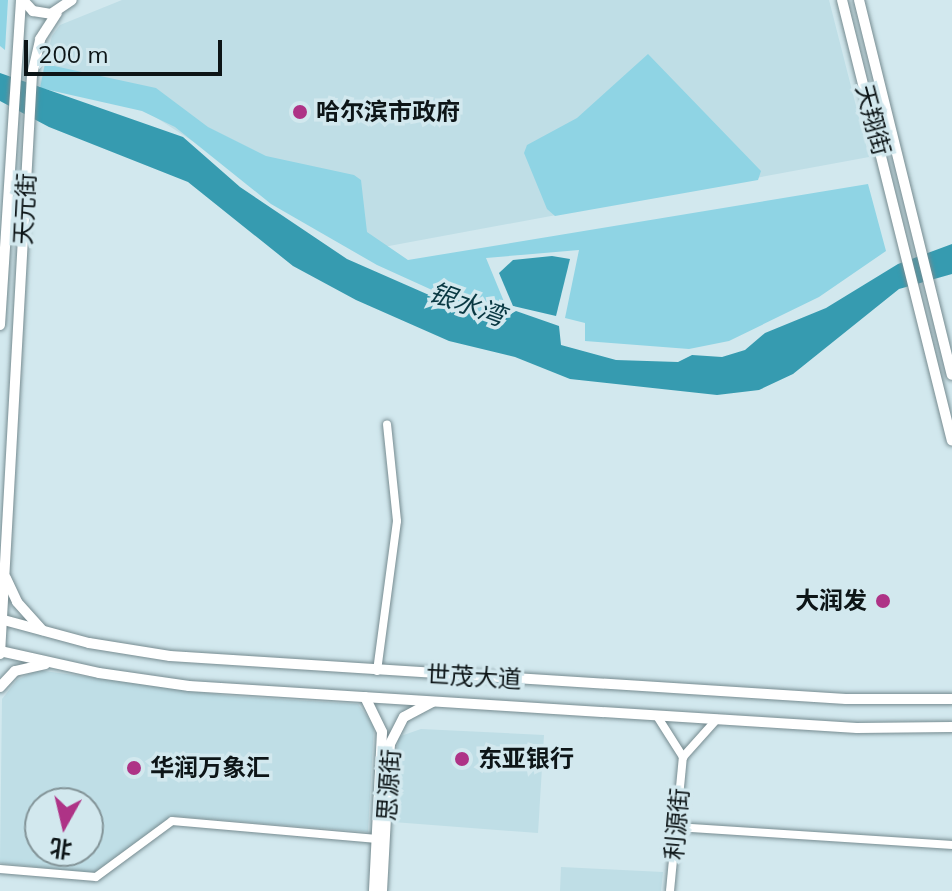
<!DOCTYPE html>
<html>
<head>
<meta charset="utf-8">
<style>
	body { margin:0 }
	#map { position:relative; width:952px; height:891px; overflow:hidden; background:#d2e8ee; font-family:Mulish,"Noto Sans SC",sans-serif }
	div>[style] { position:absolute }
	.built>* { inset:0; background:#bfdee6 }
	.green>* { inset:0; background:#8fd4e4 }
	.water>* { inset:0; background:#369bb0 }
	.roads { filter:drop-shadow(0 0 2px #768b90) drop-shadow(0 0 2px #768b90) }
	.minor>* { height:8px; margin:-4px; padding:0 4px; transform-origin:4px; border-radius:4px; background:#fff }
	.major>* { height:10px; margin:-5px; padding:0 5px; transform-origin:5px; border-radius:5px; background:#fff }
	.dots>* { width:22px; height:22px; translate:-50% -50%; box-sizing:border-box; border:4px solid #d2e8ee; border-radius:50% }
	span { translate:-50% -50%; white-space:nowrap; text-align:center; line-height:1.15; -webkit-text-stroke:7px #d2e8ee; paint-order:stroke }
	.poi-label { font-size:24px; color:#0d1517; font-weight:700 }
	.left { translate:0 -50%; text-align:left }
	.right { translate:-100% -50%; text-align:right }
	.street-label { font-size:24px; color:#0d1517 }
	.water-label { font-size:26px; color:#093842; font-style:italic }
	.north { position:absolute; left:24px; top:787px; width:80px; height:80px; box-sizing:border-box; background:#d2e8ee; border:2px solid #839498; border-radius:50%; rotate:188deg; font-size:22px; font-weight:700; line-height:32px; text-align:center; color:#0d1517 }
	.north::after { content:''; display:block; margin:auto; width:28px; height:36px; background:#ae3386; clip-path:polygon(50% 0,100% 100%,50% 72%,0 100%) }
	.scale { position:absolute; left:24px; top:40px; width:198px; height:36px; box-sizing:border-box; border:4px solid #0d1517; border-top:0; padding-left:10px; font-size:24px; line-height:28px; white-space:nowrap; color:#0d1517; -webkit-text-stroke:6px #d2e8ee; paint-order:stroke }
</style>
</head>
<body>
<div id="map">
	<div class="built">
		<i style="clip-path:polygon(122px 0,829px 0,869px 157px,362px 251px,146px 111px,39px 86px,52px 36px,60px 25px)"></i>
		<i style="clip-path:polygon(evenodd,37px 670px,229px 696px,358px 704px,374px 726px,368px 832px,172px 816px,94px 873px,0 863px,2px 699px,17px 680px,37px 670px,40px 803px,88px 803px,88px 851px,40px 851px,40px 803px)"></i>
		<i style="clip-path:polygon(421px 729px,544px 735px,538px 833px,393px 822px,398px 737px)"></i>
		<i style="clip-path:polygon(561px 867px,663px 872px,661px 891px,560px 891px)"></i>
	</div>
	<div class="green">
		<i style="clip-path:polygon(0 0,8px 0,5px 50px,0 46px)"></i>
		<i style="clip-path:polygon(648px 54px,761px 171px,758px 180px,555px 216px,547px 209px,524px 153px,527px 145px,577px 118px)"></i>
		<i style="clip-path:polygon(45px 64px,156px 88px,208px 127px,266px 156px,354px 175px,361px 180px,367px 232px,408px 260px,868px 184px,886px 251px,819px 297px,729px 341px,689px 349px,585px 341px,585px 323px,565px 318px,579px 250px,486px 258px,505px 304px,485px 314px,377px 265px,271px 204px,175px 127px,142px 111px,40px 88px)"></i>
	</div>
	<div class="water">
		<i style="clip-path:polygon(0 73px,183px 137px,240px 187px,347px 259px,486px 320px,501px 320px,516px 311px,559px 326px,561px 345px,616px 360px,678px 362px,692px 355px,722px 357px,745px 350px,765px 333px,826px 308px,898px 264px,952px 244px,952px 274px,899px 289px,793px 374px,759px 390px,717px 395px,570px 379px,515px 357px,449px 341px,356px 300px,293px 266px,188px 182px,49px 127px,0 101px)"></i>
		<i style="clip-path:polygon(552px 256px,570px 259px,556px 316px,513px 306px,499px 273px,513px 260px)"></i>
	</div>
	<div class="roads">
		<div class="minor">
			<i style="left:377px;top:671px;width:151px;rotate:-82.4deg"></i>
			<i style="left:397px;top:521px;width:97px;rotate:-95.9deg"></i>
			<i style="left:657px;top:716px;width:49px;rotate:57.6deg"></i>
			<i style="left:683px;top:757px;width:51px;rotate:-48.2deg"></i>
			<i style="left:676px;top:827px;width:277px;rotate:3.7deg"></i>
			<i style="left:0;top:869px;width:96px;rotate:4.8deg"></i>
			<i style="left:96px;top:877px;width:94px;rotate:-36.4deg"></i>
			<i style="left:172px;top:821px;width:206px;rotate:5deg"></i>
			<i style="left:670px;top:891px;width:135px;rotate:-84.5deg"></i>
		</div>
		<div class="major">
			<i style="left:23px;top:0;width:15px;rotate:48deg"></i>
			<i style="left:33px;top:11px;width:18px;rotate:9deg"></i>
			<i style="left:51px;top:14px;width:25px;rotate:-34deg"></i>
			<i style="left:842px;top:0;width:454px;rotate:76deg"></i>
			<i style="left:859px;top:0;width:386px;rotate:76.1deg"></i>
			<i style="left:0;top:325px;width:326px;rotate:-86.3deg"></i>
			<i style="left:6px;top:578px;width:26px;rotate:65deg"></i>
			<i style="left:17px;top:602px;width:38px;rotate:48deg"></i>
			<i style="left:0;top:619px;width:92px;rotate:15.1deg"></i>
			<i style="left:89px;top:643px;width:82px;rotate:9.1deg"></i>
			<i style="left:170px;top:656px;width:677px;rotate:3.64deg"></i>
			<i style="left:846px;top:699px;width:106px"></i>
			<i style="left:0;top:651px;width:101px;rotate:12.5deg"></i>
			<i style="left:99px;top:673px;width:91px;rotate:8.2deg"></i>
			<i style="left:189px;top:686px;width:669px;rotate:3.6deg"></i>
			<i style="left:857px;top:728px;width:95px;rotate:-0.6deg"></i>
			<i style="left:0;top:654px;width:580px;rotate:-86.84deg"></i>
			<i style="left:32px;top:75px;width:37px;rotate:-77deg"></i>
			<i style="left:40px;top:39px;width:31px;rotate:-57deg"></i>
			<i style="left:0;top:687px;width:22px;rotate:-47deg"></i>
			<i style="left:15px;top:671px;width:31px;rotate:-13deg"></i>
			<i style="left:365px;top:697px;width:39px;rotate:64deg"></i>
			<i style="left:382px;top:732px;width:159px;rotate:92.9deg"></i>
			<i style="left:382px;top:891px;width:147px;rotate:-86.9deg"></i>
			<i style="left:390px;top:744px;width:30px;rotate:-63deg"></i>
			<i style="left:404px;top:717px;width:32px;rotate:-28deg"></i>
		</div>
	</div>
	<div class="dots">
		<i style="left:300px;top:112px;background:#ae3386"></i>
		<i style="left:883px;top:601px;background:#ae3386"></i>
		<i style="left:462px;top:759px;background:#ae3386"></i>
		<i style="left:134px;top:768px;background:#ae3386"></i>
	</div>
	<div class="poi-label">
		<span class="left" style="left:316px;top:112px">哈尔滨市政府</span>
		<span class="right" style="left:867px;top:601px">大润发</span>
		<span class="left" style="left:478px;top:759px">东亚银行</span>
		<span class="left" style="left:150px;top:768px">华润万象汇</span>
	</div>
	<div class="street-label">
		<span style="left:873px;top:120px;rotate:75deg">天翔街</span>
		<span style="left:25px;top:209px;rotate:-87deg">天元街</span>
		<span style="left:474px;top:677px;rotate:3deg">世茂大道</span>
		<span style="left:389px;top:785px;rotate:-86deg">思源街</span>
		<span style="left:677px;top:824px;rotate:-85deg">利源街</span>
	</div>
	<div class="water-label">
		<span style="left:467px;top:304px;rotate:20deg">银水湾</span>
	</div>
	<div class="north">北</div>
	<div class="scale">200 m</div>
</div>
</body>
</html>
